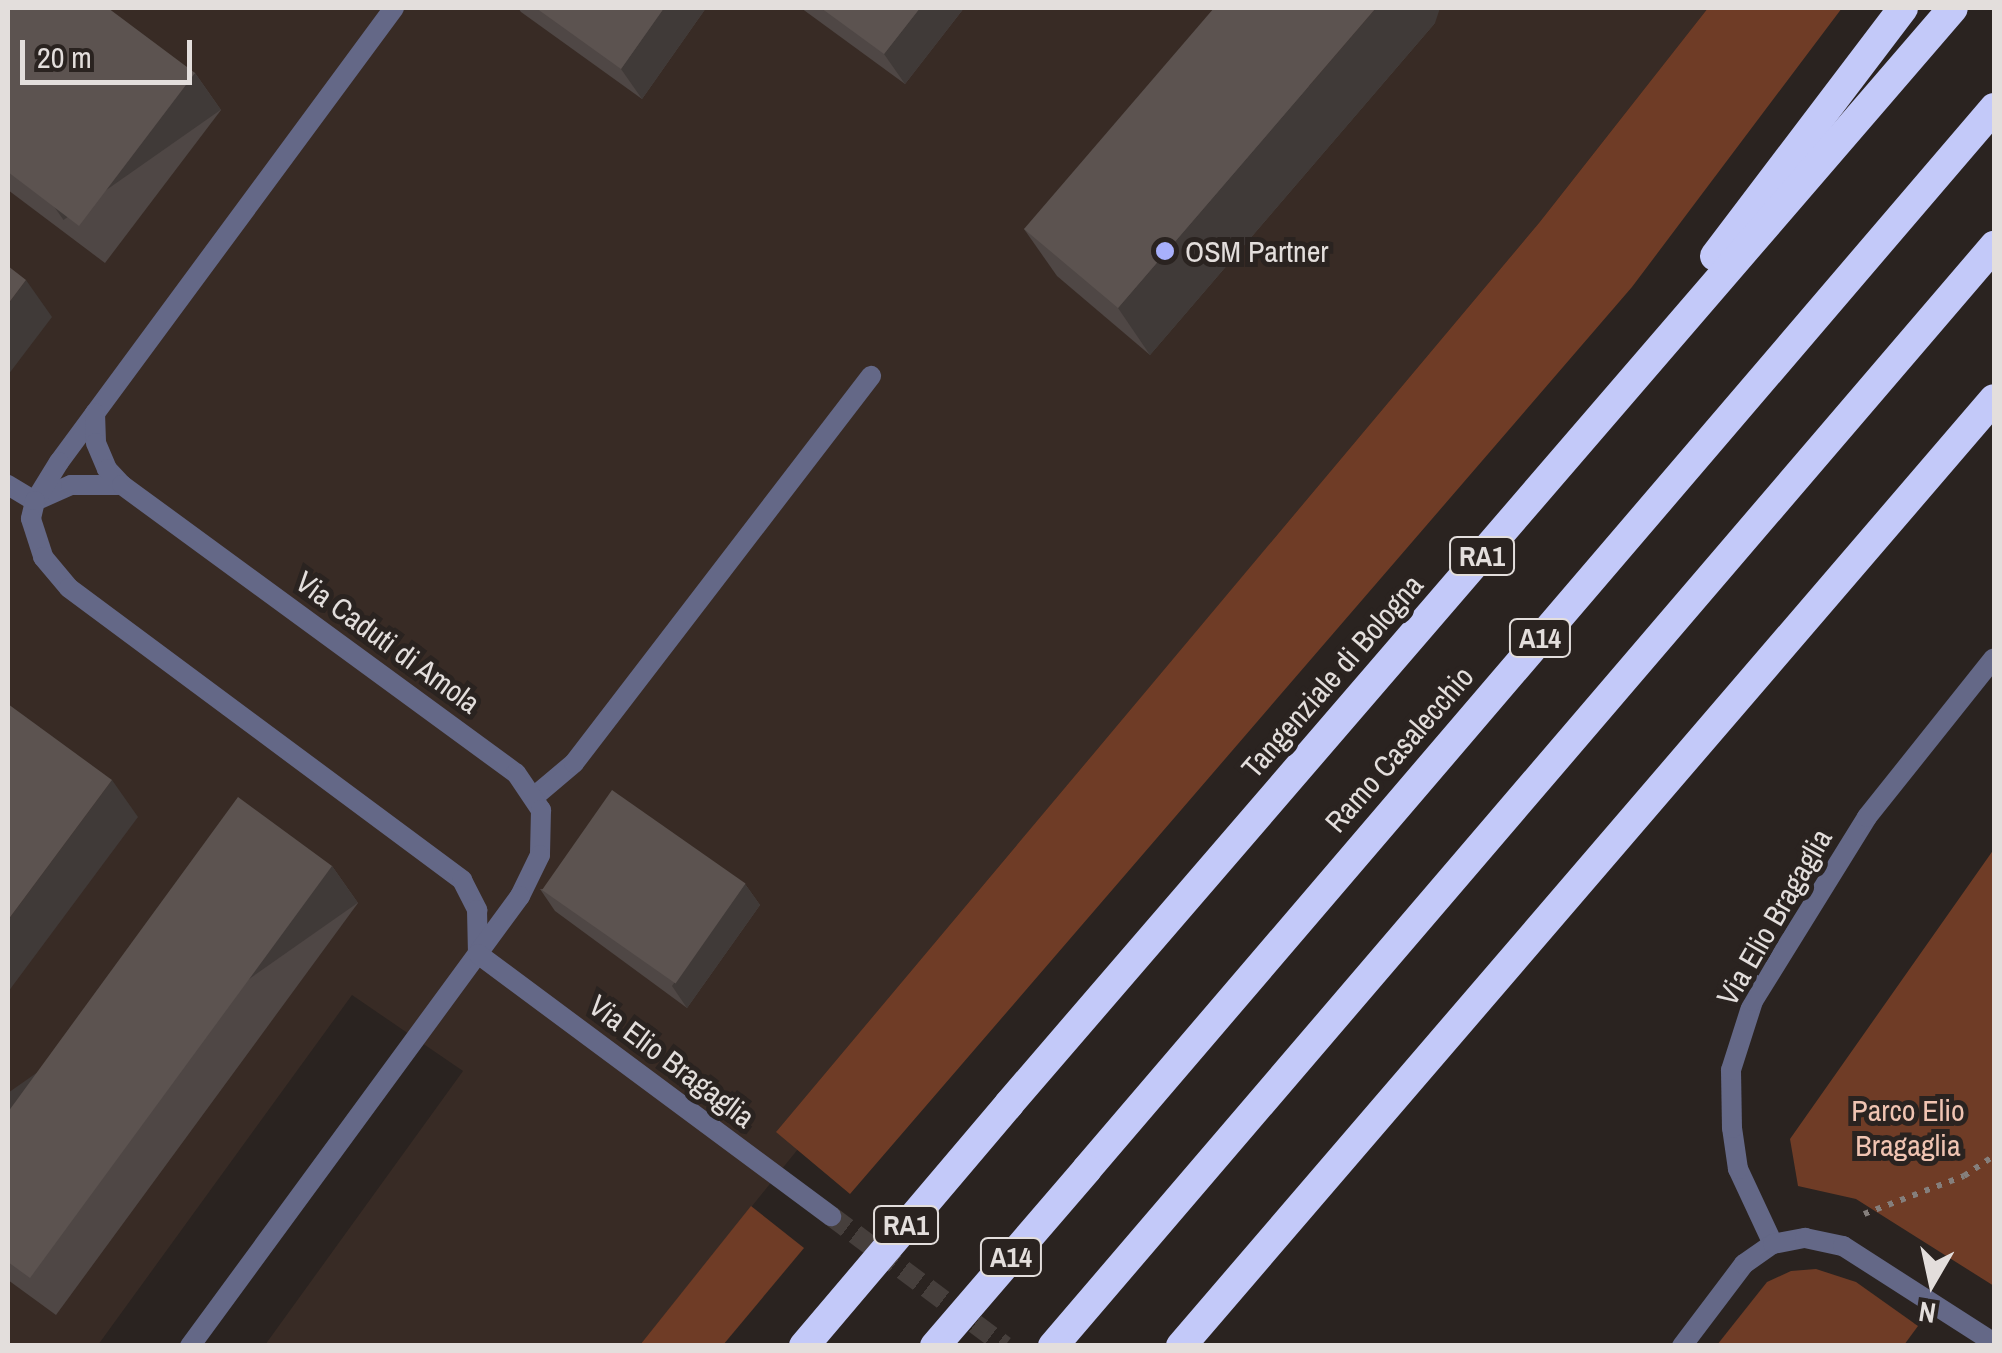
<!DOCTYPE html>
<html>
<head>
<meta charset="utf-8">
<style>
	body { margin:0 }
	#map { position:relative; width:2002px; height:1353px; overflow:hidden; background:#2a2320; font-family:"Archivo Narrow",sans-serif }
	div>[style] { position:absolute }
	.built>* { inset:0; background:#382b25 }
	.green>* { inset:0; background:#6f3c26 }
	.minor-tunnel>* { height:20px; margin-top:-10px; transform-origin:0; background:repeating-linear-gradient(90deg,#463f3c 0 20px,transparent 0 30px) }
	.path>* { height:6px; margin-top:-3px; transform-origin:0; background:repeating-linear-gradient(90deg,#857f7c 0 5px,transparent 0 13px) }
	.service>* { height:20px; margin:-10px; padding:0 10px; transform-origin:10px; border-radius:10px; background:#646887 }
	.minor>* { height:20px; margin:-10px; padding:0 10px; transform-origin:10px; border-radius:10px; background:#646887 }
	.motorway>* { height:30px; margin:-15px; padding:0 15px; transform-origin:15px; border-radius:15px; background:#c3c9f9 }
	.motorway-bridge>* { height:30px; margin:-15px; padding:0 15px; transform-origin:15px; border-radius:15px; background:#c3c9f9 }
	.wall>* { inset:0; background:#4f4745 }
	.shaded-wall>* { inset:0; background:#403a38; transform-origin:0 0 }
	.building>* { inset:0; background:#5c5350; transform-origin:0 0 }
	.dots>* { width:28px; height:28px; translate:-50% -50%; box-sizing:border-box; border:5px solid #2a2320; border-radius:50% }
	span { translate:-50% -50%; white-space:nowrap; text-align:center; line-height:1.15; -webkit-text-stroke:10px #2a2320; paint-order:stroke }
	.shield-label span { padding:2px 8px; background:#2a2320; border:2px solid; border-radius:8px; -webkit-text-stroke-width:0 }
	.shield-label { font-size:28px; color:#e3dedc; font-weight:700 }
	.poi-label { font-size:30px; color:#e3dedc }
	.left { translate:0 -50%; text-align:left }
	.street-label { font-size:30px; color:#e3dedc }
	.park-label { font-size:30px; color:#f0c4b2 }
	.frame { position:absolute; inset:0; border:10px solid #e3dedc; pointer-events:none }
	.north { position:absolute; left:1882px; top:1233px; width:100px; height:100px; -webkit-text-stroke:8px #2a2320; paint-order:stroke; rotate:189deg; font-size:28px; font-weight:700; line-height:40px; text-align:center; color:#e3dedc }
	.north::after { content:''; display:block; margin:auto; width:35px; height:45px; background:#e3dedc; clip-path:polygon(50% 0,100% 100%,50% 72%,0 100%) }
	.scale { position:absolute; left:20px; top:40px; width:172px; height:45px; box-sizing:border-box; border:5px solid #e3dedc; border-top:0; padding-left:12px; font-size:30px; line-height:35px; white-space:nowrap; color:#e3dedc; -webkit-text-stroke:8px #2a2320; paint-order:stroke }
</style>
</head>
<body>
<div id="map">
	<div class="built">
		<i style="clip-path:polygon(8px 8px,1708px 8px,1539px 223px,777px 1131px,798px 1149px,640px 1345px,265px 1345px,463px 1071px,352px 995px,98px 1345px,8px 1346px)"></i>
	</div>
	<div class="green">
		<i style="clip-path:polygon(1708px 8px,1842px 8px,1632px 287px,850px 1194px,776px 1132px,1539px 223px)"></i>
		<i style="clip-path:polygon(1994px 849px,1994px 1286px,1856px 1199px,1798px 1186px,1790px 1139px)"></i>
		<i style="clip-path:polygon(751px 1206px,804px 1248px,723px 1345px,640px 1345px)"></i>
		<i style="clip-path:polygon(1816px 1269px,1856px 1282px,1918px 1326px,1904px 1345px,1717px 1345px,1767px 1282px,1791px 1271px)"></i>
	</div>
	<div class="minor-tunnel">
		<i style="left:831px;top:1216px;width:217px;rotate:36.8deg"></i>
	</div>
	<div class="path">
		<i style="left:1864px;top:1214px;width:107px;rotate:-20.8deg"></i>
		<i style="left:1964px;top:1176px;width:36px;rotate:-34deg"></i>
	</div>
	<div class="service">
		<i style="left:8px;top:485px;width:31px;rotate:31deg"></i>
		<i style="left:35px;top:501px;width:39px;rotate:-24deg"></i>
		<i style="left:71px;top:485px;width:51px"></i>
		<i style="left:535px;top:796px;width:51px;rotate:-40.2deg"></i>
		<i style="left:574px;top:763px;width:488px;rotate:-52.5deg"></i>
	</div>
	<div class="minor">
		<i style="left:394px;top:8px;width:564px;rotate:126.42deg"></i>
		<i style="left:59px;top:462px;width:46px;rotate:121.6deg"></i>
		<i style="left:35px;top:501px;width:18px;rotate:103deg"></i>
		<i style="left:31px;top:519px;width:40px;rotate:72deg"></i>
		<i style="left:43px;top:557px;width:40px;rotate:50deg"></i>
		<i style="left:69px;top:588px;width:490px;rotate:36.6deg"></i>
		<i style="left:462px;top:880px;width:34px;rotate:63deg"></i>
		<i style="left:477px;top:910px;width:44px;rotate:88.7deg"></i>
		<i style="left:95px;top:413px;width:30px;rotate:88deg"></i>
		<i style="left:96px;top:443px;width:28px;rotate:67deg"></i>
		<i style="left:107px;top:469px;width:22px;rotate:47deg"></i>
		<i style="left:122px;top:485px;width:488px;rotate:36.2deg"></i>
		<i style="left:516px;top:773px;width:45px;rotate:56deg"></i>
		<i style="left:541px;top:810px;width:45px;rotate:91.3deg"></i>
		<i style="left:540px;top:855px;width:46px;rotate:116deg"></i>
		<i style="left:520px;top:896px;width:558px;rotate:126.25deg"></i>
		<i style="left:478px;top:954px;width:440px;rotate:36.6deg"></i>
		<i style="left:1773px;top:1244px;width:83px;rotate:-115deg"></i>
		<i style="left:1738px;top:1169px;width:41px;rotate:-98.3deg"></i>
		<i style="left:1732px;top:1128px;width:58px;rotate:-91deg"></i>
		<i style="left:1731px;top:1070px;width:72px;rotate:-72.3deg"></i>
		<i style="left:1753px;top:1001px;width:216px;rotate:-58.2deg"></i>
		<i style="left:1867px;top:817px;width:203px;rotate:-51.4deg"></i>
		<i style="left:1682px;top:1346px;width:103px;rotate:-52.9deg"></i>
		<i style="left:1744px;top:1264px;width:35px;rotate:-35deg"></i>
		<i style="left:1773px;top:1244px;width:33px;rotate:-11deg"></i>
		<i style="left:1805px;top:1238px;width:39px;rotate:12deg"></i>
		<i style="left:1843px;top:1246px;width:179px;rotate:32.7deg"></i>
	</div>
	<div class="motorway">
		<i style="left:1715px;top:256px;width:311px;rotate:-52.8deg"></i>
		<i style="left:1009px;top:1104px;width:1446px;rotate:-49.26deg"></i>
		<i style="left:1087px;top:1169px;width:1396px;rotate:-49.47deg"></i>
		<i style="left:1053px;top:1346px;width:1448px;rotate:-49.45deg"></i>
		<i style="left:1181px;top:1346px;width:1248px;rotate:-49.35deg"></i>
	</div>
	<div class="motorway-bridge">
		<i style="left:804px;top:1346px;width:317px;rotate:-49.7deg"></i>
		<i style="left:935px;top:1346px;width:233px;rotate:-49.3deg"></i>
	</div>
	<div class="wall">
		<i style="clip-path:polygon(8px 8px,195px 73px,221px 110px,105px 263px,8px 190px)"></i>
		<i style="clip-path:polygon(518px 8px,706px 8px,642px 99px,521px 12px)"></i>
		<i style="clip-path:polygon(801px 8px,964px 8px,905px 84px)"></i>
		<i style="clip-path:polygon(1435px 23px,1150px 355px,1057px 276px,1024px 229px)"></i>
		<i style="clip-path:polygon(332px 866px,358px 903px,56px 1315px,8px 1280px,8px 1112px)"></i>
		<i style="clip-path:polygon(745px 884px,760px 905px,687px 1008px,555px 911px,540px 889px)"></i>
	</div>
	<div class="shaded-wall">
		<i style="clip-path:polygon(664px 8px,706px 8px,642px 99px,621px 69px)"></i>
		<i style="clip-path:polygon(920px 8px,964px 8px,905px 84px,884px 54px)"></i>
		<i style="clip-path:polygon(1376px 8px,1440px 8px,1435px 23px,1150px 355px,1118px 308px)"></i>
		<i style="left:195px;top:73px;width:45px;height:192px;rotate:55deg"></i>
		<i style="clip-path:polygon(26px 280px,52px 317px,8px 375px,8px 304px)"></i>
		<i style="clip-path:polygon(112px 780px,138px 817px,8px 992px,8px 920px)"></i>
		<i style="left:332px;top:866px;width:45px;height:511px;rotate:55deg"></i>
		<i style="clip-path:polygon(745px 884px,760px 905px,687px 1008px,672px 986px)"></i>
	</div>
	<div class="building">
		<i style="clip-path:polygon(8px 8px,108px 8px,195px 73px,79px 226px,8px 172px)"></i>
		<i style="clip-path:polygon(536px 8px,664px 8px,621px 69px)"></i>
		<i style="clip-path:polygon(821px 8px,920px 8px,884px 54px)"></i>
		<i style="clip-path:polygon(1214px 8px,1376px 8px,1118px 308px,1024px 229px)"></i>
		<i style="clip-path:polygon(8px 266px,26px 280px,8px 304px)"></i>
		<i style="clip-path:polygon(8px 704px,112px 780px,8px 920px)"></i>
		<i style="left:612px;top:790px;width:163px;height:122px;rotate:35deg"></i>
		<i style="clip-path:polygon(238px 797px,332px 866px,30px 1278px,8px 1262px,8px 1112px)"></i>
	</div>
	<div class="dots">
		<i style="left:1165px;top:251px;background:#a8b0fc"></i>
	</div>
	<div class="shield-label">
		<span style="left:1482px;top:556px">RA1</span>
		<span style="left:1540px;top:638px">A14</span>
		<span style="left:906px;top:1225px">RA1</span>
		<span style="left:1011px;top:1257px">A14</span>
	</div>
	<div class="poi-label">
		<span class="left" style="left:1185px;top:251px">OSM Partner</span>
	</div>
	<div class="street-label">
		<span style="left:388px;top:642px;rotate:36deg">Via Caduti di Amola</span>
		<span style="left:1332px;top:676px;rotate:-49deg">Tangenziale di Bologna</span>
		<span style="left:1399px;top:749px;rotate:-49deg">Ramo Casalecchio</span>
		<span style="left:1774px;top:917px;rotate:-60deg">Via Elio Bragaglia</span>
		<span style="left:672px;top:1061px;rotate:37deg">Via Elio Bragaglia</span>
	</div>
	<div class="park-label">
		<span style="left:1908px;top:1127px">Parco Elio<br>Bragaglia</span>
	</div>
	<div class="frame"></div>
	<div class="north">N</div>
	<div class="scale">20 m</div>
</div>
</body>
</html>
